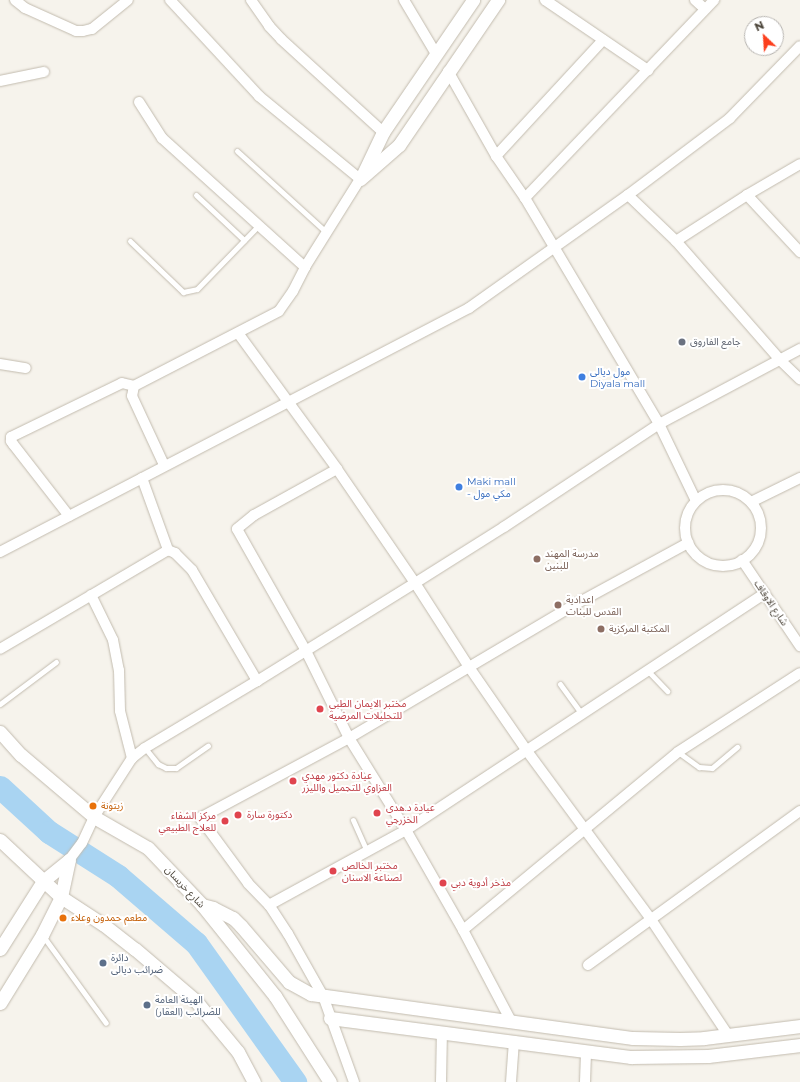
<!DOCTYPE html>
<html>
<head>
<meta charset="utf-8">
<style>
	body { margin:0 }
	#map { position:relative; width:800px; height:1082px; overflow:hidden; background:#f6f3ec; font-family:Montserrat,"Noto Sans Arabic",sans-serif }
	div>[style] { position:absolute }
	.river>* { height:23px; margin:-11.5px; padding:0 11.5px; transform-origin:11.5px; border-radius:11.5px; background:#a9d4f2 }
	.roads { filter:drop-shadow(0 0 1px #c2bbae) drop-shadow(0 0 1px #c2bbae) }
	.service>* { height:5px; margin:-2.5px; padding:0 2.5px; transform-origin:2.5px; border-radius:2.5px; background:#fff }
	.minor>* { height:10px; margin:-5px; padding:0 5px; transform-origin:5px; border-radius:5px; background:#fff }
	.minor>.ring { margin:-5px; padding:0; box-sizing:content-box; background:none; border:10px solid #fff; border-radius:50% }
	.tertiary>* { height:13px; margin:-6.5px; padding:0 6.5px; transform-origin:6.5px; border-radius:6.5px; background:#fff }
	.dots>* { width:11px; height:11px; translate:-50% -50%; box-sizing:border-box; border:2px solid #fff; border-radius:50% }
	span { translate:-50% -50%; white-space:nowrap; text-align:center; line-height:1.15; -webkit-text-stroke:4px #fff; paint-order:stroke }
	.worship-label { font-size:10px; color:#5b616d }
	.left { translate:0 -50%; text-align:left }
	.shop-label { font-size:10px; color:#366cbe }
	.education-label { font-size:10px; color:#785e54 }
	.street-label { font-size:10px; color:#4b4439 }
	.health-label { font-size:10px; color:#be3a42 }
	.right { translate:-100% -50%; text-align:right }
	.food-label { font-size:10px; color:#c56008 }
	.service-label { font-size:10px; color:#4e5e75 }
	.north { position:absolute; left:744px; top:16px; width:40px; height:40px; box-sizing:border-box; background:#fff; border:1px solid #b7b4b0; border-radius:50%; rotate:335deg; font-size:11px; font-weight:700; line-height:16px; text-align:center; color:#4b4439 }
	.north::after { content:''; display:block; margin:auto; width:14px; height:18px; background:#fc3f1d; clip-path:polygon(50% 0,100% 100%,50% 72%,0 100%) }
</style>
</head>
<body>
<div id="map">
	<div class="river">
		<i style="left:0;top:787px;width:67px;rotate:42.6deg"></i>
		<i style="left:49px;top:832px;width:82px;rotate:32.5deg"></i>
		<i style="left:118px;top:876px;width:103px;rotate:40.7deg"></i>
		<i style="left:196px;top:943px;width:171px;rotate:54.5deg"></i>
	</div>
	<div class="roads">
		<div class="service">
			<i style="left:237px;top:151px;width:122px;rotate:42.3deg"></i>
			<i style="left:196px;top:195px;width:66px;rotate:43.2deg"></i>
			<i style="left:130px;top:241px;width:74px;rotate:43.9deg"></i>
			<i style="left:183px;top:292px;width:14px;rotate:-12deg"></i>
			<i style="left:197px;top:289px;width:89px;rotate:-45.9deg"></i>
			<i style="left:648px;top:671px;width:28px;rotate:46deg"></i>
			<i style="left:560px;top:684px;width:37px;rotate:54deg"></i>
			<i style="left:0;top:704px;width:70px;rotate:-36.9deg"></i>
			<i style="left:145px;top:748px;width:21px;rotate:51deg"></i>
			<i style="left:158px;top:764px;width:9px;rotate:27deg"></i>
			<i style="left:166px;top:768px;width:10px"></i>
			<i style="left:176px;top:768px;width:39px;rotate:-35deg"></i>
			<i style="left:678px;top:752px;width:26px;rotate:36deg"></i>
			<i style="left:699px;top:767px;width:13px;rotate:4deg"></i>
			<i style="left:712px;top:768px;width:33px;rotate:-40deg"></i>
			<i style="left:353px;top:820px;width:35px;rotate:66deg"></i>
			<i style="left:43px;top:936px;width:107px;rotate:54.1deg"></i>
		</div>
		<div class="minor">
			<i style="left:15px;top:0;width:13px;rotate:39deg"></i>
			<i style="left:25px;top:8px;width:56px;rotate:24.3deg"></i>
			<i style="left:76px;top:31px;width:7px"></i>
			<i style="left:83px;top:31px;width:9px;rotate:-13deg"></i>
			<i style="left:92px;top:29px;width:46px;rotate:-38.9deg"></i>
			<i style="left:251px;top:0;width:32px;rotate:55deg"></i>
			<i style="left:269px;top:26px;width:18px;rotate:47deg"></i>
			<i style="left:281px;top:39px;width:138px;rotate:42.4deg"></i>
			<i style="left:404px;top:0;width:63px;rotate:59.3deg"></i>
			<i style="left:545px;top:0;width:125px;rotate:34.2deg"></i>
			<i style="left:695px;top:0;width:13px;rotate:42deg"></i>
			<i style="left:448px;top:71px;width:98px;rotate:60.5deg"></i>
			<i style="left:496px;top:156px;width:51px;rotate:55.4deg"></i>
			<i style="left:525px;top:198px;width:263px;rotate:59.3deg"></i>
			<i style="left:659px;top:424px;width:85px;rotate:64.3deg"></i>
			<i style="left:0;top:81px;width:45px;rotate:-11.6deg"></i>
			<i style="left:139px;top:102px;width:43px;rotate:57.4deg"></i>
			<i style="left:162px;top:138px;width:193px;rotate:42.1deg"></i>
			<i style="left:496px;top:156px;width:158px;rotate:-47.3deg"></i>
			<i style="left:628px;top:195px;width:66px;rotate:43.8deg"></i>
			<i style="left:676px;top:241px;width:158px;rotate:48.8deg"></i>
			<i style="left:780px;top:360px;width:28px;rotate:44deg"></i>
			<i style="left:747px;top:195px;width:78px;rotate:47.1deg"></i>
			<i style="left:525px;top:198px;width:274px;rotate:-46.3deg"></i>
			<i style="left:676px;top:241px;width:85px;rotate:-32.9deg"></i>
			<i style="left:747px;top:195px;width:61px;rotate:-30.3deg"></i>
			<i style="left:238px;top:333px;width:168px;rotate:53.9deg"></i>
			<i style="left:337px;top:469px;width:138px;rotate:55.6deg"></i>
			<i style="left:415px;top:583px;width:100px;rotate:57.3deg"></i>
			<i style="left:469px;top:667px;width:102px;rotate:55.4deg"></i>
			<i style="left:527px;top:751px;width:207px;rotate:53.6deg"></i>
			<i style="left:650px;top:918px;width:141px;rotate:56.3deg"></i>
			<i style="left:0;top:364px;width:26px;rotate:9deg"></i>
			<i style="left:134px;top:386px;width:10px;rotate:101deg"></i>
			<i style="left:132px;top:396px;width:76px;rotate:65.1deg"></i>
			<i style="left:337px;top:469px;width:95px;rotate:151deg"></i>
			<i style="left:254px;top:515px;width:22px;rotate:141deg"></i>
			<i style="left:237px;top:529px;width:140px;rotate:60.5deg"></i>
			<i style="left:306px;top:651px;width:97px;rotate:63.7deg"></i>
			<i style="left:349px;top:738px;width:108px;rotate:58.2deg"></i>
			<i style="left:406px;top:830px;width:115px;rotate:60.3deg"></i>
			<i style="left:463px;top:930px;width:103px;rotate:62.2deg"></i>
			<i style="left:142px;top:478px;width:77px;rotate:70.1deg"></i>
			<i style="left:168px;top:550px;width:8px;rotate:23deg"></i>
			<i style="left:175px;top:553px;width:24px;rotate:45deg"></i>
			<i style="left:192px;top:570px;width:129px;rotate:59.6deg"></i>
			<i class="ring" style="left:685px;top:490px;width:66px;height:66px"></i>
			<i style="left:751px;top:502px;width:55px;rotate:-26.1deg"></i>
			<i style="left:69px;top:516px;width:91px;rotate:-127.9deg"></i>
			<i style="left:13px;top:444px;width:4px;rotate:-124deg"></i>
			<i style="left:11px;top:441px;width:4px;rotate:-90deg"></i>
			<i style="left:11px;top:437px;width:123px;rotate:-25.9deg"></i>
			<i style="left:122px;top:383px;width:12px;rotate:14deg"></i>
			<i style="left:134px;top:386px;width:163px;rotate:-27.3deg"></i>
			<i style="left:279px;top:311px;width:24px;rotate:-55deg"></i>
			<i style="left:293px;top:291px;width:27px;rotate:-63deg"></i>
			<i style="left:305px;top:267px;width:104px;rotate:-58deg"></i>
			<i style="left:360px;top:179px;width:131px;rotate:-140.6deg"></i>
			<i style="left:259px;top:96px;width:131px;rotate:-132.8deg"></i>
			<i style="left:0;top:552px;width:529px;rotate:-27.49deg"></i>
			<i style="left:469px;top:308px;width:195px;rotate:-35.4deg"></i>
			<i style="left:628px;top:195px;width:128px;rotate:-37deg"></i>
			<i style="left:730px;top:118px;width:100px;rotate:-45.8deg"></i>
			<i style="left:742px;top:560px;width:104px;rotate:56deg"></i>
			<i style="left:91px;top:595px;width:50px;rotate:63.9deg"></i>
			<i style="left:113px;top:640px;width:31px;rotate:79deg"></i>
			<i style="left:119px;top:670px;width:41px;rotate:88.6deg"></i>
			<i style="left:120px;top:711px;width:49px;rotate:75.7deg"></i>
			<i style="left:0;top:649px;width:195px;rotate:-30.5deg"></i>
			<i style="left:69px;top:860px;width:21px;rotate:-53deg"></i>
			<i style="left:82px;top:843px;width:29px;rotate:-65deg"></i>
			<i style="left:94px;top:817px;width:70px;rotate:-57.2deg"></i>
			<i style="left:132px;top:758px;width:16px;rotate:-38deg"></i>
			<i style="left:145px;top:748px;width:131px;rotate:-30.9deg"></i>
			<i style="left:257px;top:681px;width:186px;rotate:-31.8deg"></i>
			<i style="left:415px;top:583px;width:105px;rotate:-32.2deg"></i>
			<i style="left:504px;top:527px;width:186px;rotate:-33.6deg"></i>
			<i style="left:659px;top:424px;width:160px;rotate:-28deg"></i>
			<i style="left:269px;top:905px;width:156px;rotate:-28.7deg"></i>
			<i style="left:406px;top:830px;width:430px;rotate:-33.4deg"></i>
			<i style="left:463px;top:930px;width:279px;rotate:-39.6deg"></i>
			<i style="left:678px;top:752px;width:145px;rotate:-32.9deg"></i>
			<i style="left:588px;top:965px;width:262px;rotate:-36deg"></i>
			<i style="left:354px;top:1082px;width:91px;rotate:-109.8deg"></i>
			<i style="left:323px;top:996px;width:71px;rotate:-119.4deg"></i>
			<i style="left:288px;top:934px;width:35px;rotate:-123deg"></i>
			<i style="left:269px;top:905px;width:30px;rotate:-134deg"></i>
			<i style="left:248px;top:883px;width:81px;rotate:-126.4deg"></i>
			<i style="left:200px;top:818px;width:169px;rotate:-28.2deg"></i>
			<i style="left:349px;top:738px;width:264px;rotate:-30.6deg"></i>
			<i style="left:576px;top:604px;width:128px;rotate:-28.6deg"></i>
			<i style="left:441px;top:1082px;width:50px;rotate:-88.9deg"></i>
			<i style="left:511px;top:1082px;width:41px;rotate:-85.8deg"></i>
			<i style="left:585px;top:1082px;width:30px;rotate:-88deg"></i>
		</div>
		<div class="tertiary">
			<i style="left:363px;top:174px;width:47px;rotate:-64.5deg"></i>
			<i style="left:383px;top:132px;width:160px;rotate:-55.7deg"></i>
			<i style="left:360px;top:179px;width:52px;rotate:-41.1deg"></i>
			<i style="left:399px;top:145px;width:176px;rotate:-55.7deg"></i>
			<i style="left:0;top:732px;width:31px;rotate:48deg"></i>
			<i style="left:21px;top:755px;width:96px;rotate:40.3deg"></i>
			<i style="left:94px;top:817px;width:62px;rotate:29.9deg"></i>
			<i style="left:148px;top:848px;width:79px;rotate:46.5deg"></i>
			<i style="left:202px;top:905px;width:117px;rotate:51.3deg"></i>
			<i style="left:275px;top:996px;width:102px;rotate:57.4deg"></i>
			<i style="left:0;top:840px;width:83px;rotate:43.1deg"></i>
			<i style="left:61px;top:897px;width:51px;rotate:33.1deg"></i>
			<i style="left:104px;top:925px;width:39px;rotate:38deg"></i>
			<i style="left:135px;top:949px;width:79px;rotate:40.4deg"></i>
			<i style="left:195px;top:1000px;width:67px;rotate:50.4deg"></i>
			<i style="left:238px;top:1052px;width:34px;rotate:62deg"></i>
			<i style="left:202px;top:905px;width:11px;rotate:15deg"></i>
			<i style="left:213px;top:908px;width:22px;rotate:27deg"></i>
			<i style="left:233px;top:918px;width:11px;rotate:45deg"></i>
			<i style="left:241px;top:926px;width:74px;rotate:49.4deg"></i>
			<i style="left:289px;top:982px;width:25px;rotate:29deg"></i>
			<i style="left:311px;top:994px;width:325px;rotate:7.8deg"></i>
			<i style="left:633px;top:1038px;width:47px;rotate:1.2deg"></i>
			<i style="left:680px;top:1039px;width:24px;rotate:-2deg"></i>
			<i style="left:704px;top:1038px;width:97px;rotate:-7.1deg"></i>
			<i style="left:0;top:949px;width:80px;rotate:-57.7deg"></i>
			<i style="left:43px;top:881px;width:33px;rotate:-39deg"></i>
			<i style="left:0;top:1003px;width:80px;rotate:-58.3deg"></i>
			<i style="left:42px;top:935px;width:42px;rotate:-63.4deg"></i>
			<i style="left:61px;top:897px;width:38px;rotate:-78deg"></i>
			<i style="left:330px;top:1018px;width:304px;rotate:7.4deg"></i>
			<i style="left:631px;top:1057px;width:77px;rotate:-0.7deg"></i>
			<i style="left:708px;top:1056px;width:93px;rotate:-6.8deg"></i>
		</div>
	</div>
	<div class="dots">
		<i style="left:682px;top:342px;background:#6b7280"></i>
		<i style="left:582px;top:377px;background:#3f7fe0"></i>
		<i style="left:459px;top:487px;background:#3f7fe0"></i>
		<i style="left:537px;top:559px;background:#8d6e63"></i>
		<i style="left:558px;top:605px;background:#8d6e63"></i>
		<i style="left:601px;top:629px;background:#8d6e63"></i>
		<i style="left:320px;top:709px;background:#e0444e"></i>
		<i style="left:293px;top:781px;background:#e0444e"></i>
		<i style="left:93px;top:806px;background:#e8710a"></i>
		<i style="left:377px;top:813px;background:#e0444e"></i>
		<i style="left:238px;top:815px;background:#e0444e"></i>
		<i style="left:225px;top:821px;background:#e0444e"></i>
		<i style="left:333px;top:871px;background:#e0444e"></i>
		<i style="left:443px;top:883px;background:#e0444e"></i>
		<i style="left:63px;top:918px;background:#e8710a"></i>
		<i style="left:103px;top:963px;background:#5c6f8a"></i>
		<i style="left:147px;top:1005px;background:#5c6f8a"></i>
	</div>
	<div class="worship-label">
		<span class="left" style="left:690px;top:342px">جامع الفاروق</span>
	</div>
	<div class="shop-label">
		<span class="left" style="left:590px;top:377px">مول ديالى<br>Diyala mall</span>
		<span class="left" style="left:467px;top:487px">Maki mall<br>- مكي مول</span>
	</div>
	<div class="education-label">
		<span class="left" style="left:545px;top:559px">مدرسة المهند<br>للبنين</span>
		<span class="left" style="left:566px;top:605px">اعدادية<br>القدس للبنات</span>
		<span class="left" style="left:609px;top:629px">المكتبة المركزية</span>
	</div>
	<div class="street-label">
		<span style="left:771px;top:603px;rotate:56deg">شارع الاوقاف</span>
		<span style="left:185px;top:887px;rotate:47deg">شارع خريسان</span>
	</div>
	<div class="health-label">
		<span class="left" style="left:329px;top:709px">مختبر الايمان الطبي<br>للتحليلات المرضية</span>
		<span class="left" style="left:302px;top:781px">عيادة دكتور مهدي<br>العزاوي للتجميل والليزر</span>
		<span class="left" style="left:386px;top:813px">عيادة د.هدى<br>الخزرجي</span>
		<span class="right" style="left:216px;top:821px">مركز الشفاء<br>للعلاج الطبيعي</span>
		<span class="left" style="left:247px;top:815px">دكتورة سارة</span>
		<span class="left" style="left:342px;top:871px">مختبر الخالص<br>لصناعة الاسنان</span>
		<span class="left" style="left:451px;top:883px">مذخر أدوية دبي</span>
	</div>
	<div class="food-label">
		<span class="left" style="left:101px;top:806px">زيتونة</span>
		<span class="left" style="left:71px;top:918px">مطعم حمدون وعلاء</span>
	</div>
	<div class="service-label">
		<span class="left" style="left:111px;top:963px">دائرة<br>ضرائب ديالى</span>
		<span class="left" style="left:155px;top:1005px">الهيئة العامة<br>للضرائب (العقار)</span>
	</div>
	<div class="north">N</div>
</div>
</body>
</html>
